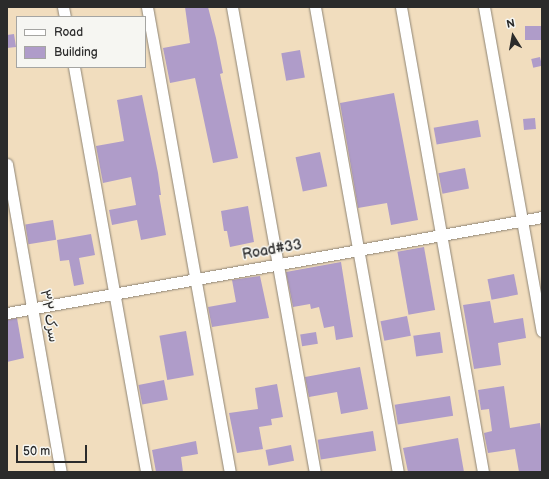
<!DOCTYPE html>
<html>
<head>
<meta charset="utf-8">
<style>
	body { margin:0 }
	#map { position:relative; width:549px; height:479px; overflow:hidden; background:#f1ddbe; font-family:"Balsamiq Sans","Playpen Sans Arabic",sans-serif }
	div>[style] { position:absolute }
	.building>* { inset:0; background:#af9cc9; transform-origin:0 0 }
	.roads { filter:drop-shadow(0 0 1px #8e8474) drop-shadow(0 0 1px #8e8474) }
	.minor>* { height:11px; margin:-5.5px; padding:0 5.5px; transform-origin:5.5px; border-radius:5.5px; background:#fff }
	span { translate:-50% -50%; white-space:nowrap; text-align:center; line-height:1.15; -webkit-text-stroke:3px #f6f6f2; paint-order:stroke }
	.street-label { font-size:14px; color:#2b2b2b }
	.frame { position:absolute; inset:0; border:8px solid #2b2b2b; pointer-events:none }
	.legend { position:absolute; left:16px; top:16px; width:130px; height:52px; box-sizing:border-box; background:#f6f6f2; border:1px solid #a5a5a2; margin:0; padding:5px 7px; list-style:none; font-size:12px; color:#2b2b2b }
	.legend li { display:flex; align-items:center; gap:8px; height:20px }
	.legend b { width:20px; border:1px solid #a5a5a2 }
	.north { position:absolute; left:493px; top:16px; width:40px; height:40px; -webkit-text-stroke:3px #f6f6f2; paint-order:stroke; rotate:349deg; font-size:11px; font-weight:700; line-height:16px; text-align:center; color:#2b2b2b }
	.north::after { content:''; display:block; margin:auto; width:14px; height:18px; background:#2b2b2b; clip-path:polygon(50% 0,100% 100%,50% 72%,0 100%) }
	.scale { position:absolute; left:16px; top:445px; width:71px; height:18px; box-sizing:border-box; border:2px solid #2b2b2b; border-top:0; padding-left:5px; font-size:12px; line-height:14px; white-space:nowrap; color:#2b2b2b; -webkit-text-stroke:3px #f6f6f2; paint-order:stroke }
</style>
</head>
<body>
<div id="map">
	<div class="building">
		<i style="clip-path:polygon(185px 7px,208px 7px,216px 38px,223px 73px,220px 74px,238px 158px,213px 163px,195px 78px,170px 83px,163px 48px,190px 43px)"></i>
		<i style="left:542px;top:26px;width:14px;height:17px;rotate:90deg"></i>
		<i style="clip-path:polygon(14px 34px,16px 47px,7px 48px,7px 35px)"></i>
		<i style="left:300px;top:50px;width:28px;height:19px;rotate:80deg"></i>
		<i style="left:540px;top:57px;width:9px;height:9px;rotate:77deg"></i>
		<i style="clip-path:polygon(394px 93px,418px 220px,391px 225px,387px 203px,358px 208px,340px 103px)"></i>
		<i style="clip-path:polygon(142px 95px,158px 173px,161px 195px,159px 195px,166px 235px,141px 240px,137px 220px,112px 225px,109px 210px,136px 205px,131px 177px,103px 183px,96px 146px,124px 141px,117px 100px)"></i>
		<i style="left:535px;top:118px;width:11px;height:12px;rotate:85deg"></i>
		<i style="left:478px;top:120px;width:17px;height:45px;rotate:80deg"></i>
		<i style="left:320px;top:152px;width:35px;height:25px;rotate:78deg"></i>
		<i style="left:465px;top:168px;width:21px;height:27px;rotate:79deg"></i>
		<i style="clip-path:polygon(248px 206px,254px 242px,230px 247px,227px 231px,224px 231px,221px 211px)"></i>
		<i style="left:53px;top:220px;width:20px;height:28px;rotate:81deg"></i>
		<i style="clip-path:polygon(91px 234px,95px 255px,79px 258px,84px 284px,74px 286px,69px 260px,60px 261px,57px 240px)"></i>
		<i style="left:424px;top:247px;width:64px;height:27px;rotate:80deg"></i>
		<i style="clip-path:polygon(341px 262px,353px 337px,336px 340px,334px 326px,324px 328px,319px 307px,311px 309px,310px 304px,293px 307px,286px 272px)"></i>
		<i style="left:514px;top:274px;width:21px;height:27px;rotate:79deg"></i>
		<i style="clip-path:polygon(260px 276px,269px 318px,212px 327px,208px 307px,236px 302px,232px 280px)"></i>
		<i style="clip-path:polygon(490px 301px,494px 323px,523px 318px,526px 338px,498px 343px,501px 365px,474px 369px,463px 305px)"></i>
		<i style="left:407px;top:316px;width:20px;height:27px;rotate:79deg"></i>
		<i style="clip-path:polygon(17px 318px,24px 358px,7px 362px,7px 320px)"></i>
		<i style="left:186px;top:331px;width:45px;height:27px;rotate:80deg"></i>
		<i style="left:316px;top:332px;width:12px;height:16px;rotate:81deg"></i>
		<i style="left:440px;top:332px;width:21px;height:27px;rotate:82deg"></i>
		<i style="clip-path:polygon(360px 367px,368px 409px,341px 414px,337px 392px,309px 397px,305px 377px)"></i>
		<i style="left:164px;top:380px;width:20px;height:26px;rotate:79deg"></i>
		<i style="clip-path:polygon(277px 384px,283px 417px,271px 419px,272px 425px,259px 427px,263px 449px,237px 453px,229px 413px,258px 409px,255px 388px)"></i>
		<i style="clip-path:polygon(504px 386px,510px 428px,540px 423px,542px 437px,542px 472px,519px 472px,515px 449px,488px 453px,484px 433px,492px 431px,489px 409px,481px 410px,478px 390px)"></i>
		<i style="left:450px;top:396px;width:20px;height:56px;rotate:81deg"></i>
		<i style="left:373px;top:431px;width:20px;height:56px;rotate:81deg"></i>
		<i style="clip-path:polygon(458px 438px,464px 472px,408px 472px,403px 448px)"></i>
		<i style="clip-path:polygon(196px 441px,198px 454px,181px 457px,183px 472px,156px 472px,152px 450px)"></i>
		<i style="left:291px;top:445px;width:16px;height:26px;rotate:79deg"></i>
	</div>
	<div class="roads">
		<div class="minor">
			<i style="left:63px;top:7px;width:10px;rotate:79deg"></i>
			<i style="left:147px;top:7px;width:472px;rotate:79.9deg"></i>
			<i style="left:232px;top:7px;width:472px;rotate:79.9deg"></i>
			<i style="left:315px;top:7px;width:472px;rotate:79.9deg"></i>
			<i style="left:401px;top:7px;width:472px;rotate:80deg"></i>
			<i style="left:484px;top:7px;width:329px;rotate:79.9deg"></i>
			<i style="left:74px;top:67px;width:411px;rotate:79.9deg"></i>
			<i style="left:7px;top:164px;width:313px;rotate:80.1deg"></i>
			<i style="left:7px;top:313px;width:544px;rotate:-10.17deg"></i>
		</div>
	</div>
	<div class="street-label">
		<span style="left:272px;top:250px;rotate:-10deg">Road#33</span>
		<span style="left:49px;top:316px;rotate:80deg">سرک ۳۲</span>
	</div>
	<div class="frame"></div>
	<ul class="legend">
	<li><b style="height:5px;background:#fff"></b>Road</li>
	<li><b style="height:11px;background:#af9cc9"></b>Building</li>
	</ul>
	<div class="north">N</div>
	<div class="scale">50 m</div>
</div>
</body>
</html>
